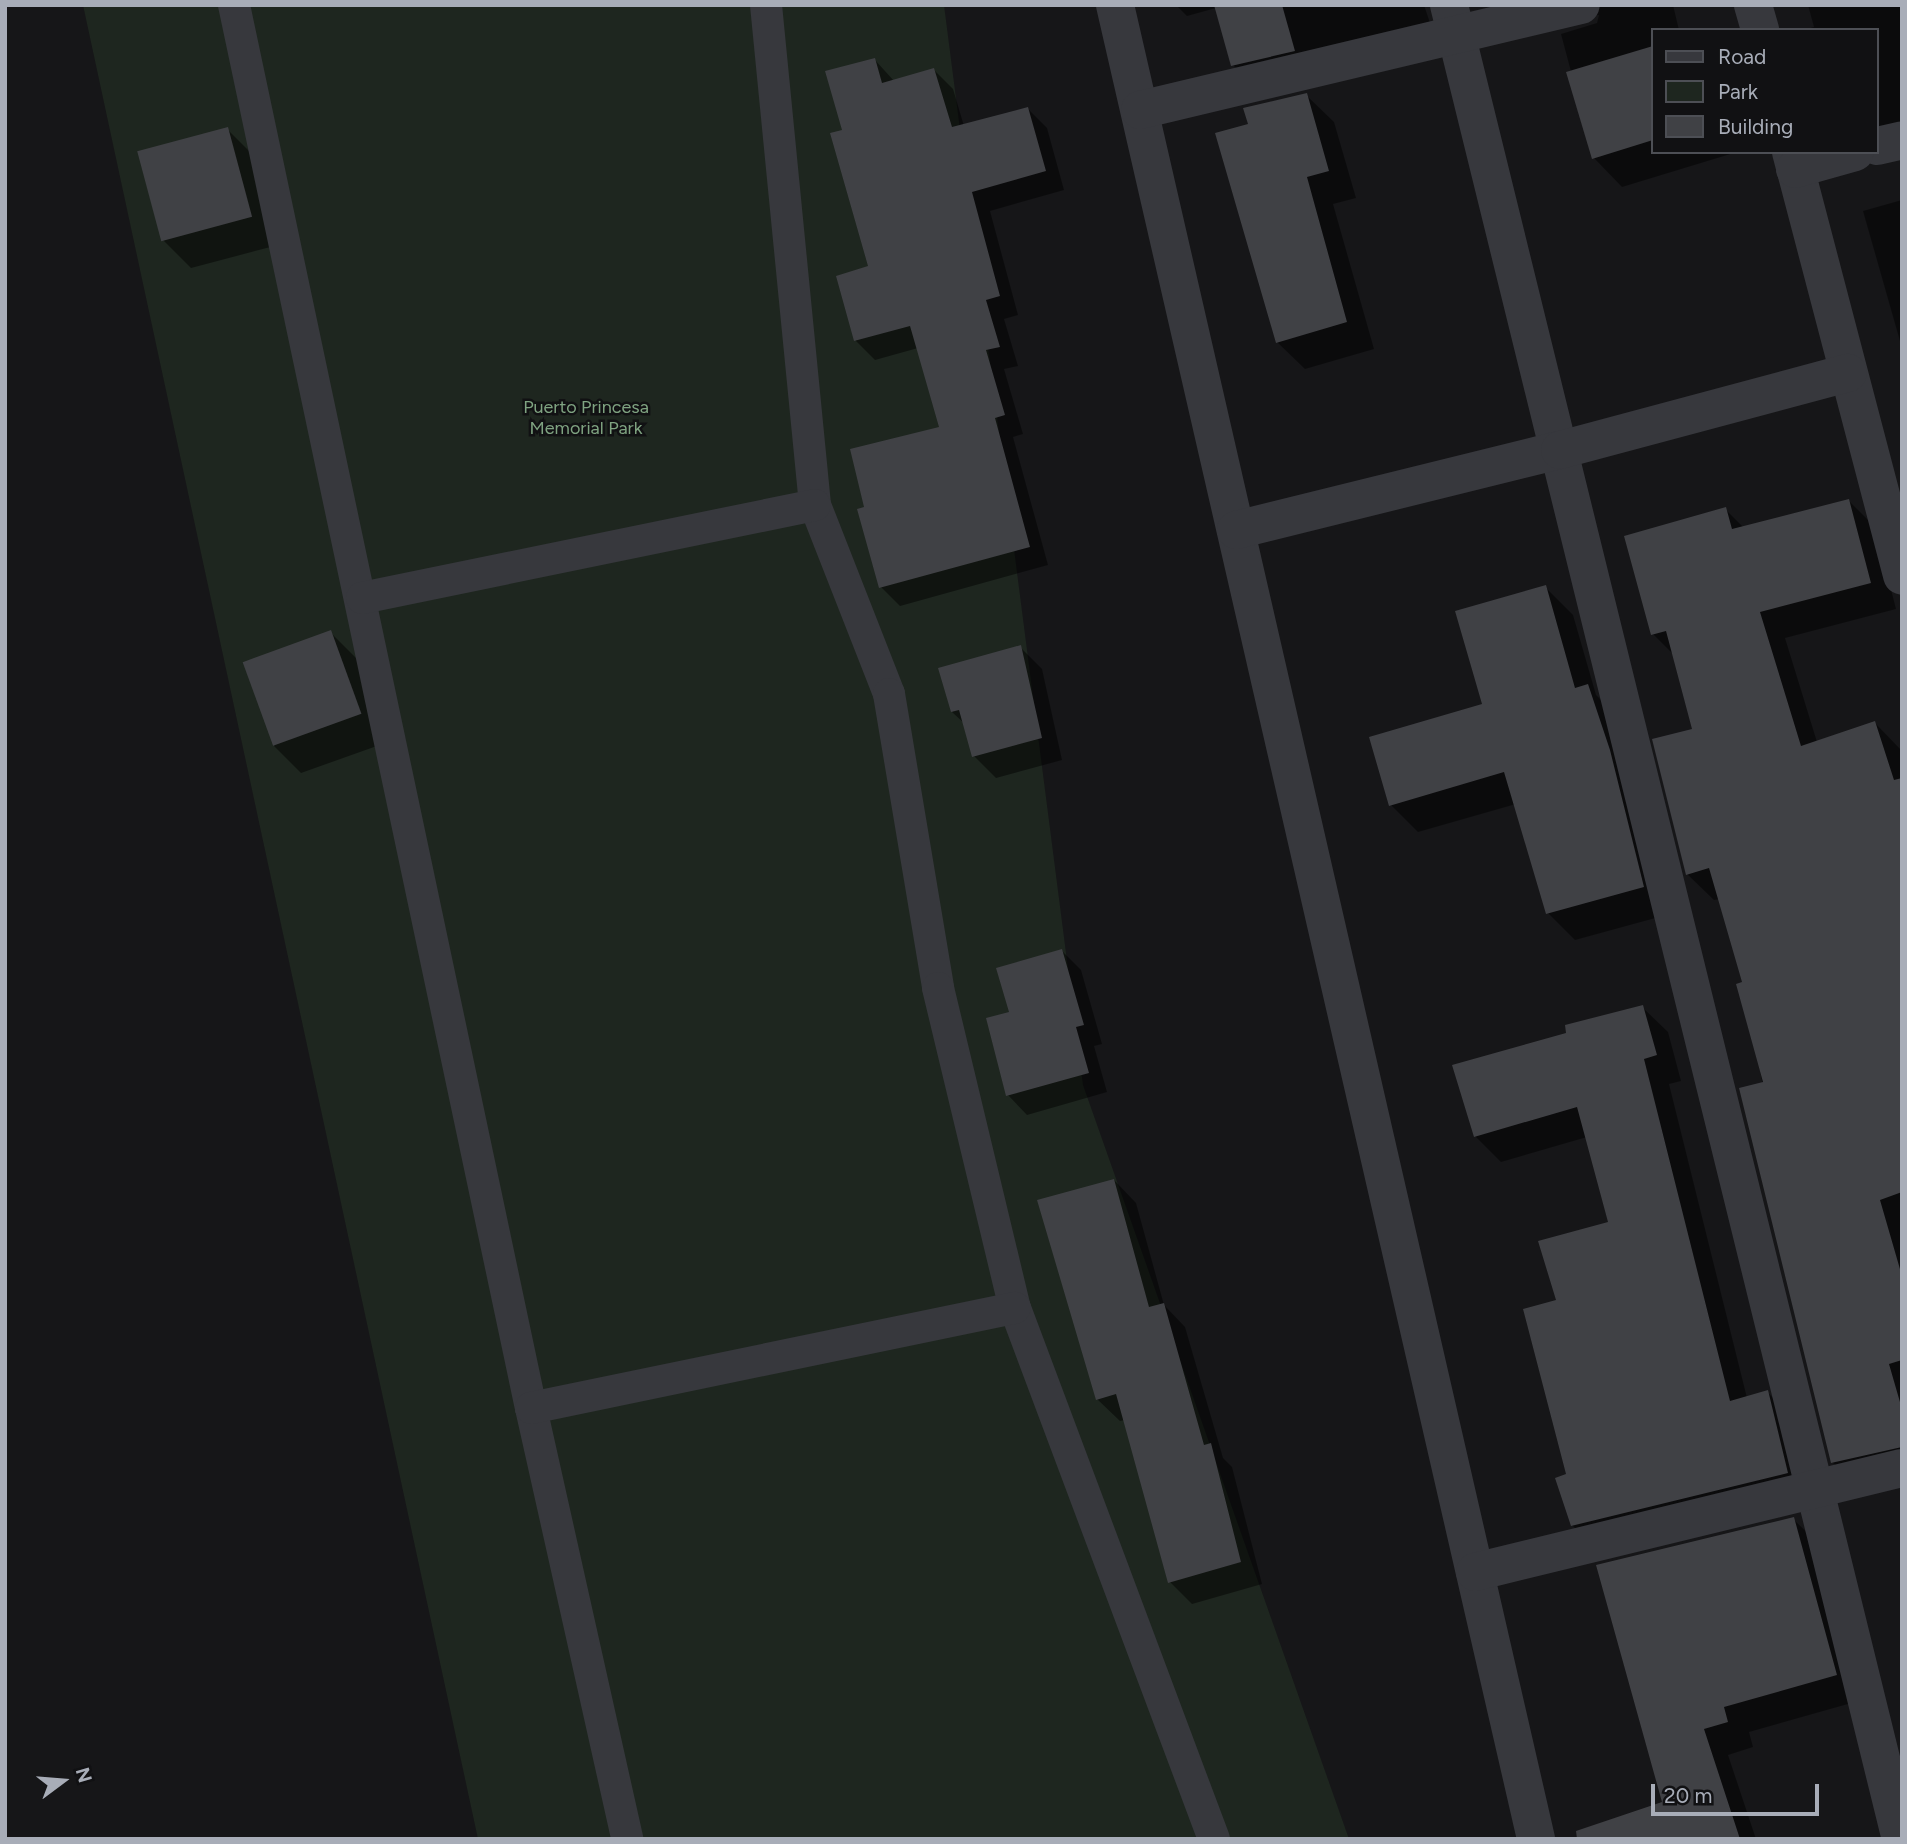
<!DOCTYPE html>
<html>
<head>
<meta charset="utf-8">
<style>
	body { margin:0 }
	#map { position:relative; width:1907px; height:1844px; overflow:hidden; background:#161618; font-family:Figtree,sans-serif }
	div>[style] { position:absolute }
	.green>* { inset:0; background:#1e261f }
	.shadow>* { inset:0; background:#0007 }
	.building>* { inset:0; background:#404145; transform-origin:0 0 }
	.service>* { height:32px; margin:-16px; padding:0 16px; transform-origin:16px; border-radius:16px; background:#37383d }
	.minor>* { height:38px; margin:-19px; padding:0 19px; transform-origin:19px; border-radius:19px; background:#37383d }
	span { translate:-50% -50%; white-space:nowrap; text-align:center; line-height:1.15; -webkit-text-stroke:5px #111113; paint-order:stroke }
	.park-label { font-size:18px; color:#7fa381 }
	.frame { position:absolute; inset:0; border:7px solid #a8adb8; pointer-events:none }
	.legend { position:absolute; left:1651px; top:28px; width:228px; height:126px; box-sizing:border-box; background:#111113; border:2px solid #4d4f55; margin:0; padding:9px 12px; list-style:none; font-size:21px; color:#a8adb8 }
	.legend li { display:flex; align-items:center; gap:14px; height:35px }
	.legend b { width:35px; border:2px solid #4d4f55 }
	.north { position:absolute; left:28px; top:1746px; width:70px; height:70px; -webkit-text-stroke:5px #111113; paint-order:stroke; rotate:74deg; font-size:19px; font-weight:700; line-height:28px; text-align:center; color:#a8adb8 }
	.north::after { content:''; display:block; margin:auto; width:24px; height:32px; background:#a8adb8; clip-path:polygon(50% 0,100% 100%,50% 72%,0 100%) }
	.scale { position:absolute; left:1651px; top:1784px; width:168px; height:32px; box-sizing:border-box; border:4px solid #a8adb8; border-top:0; padding-left:9px; font-size:21px; line-height:24px; white-space:nowrap; color:#a8adb8; -webkit-text-stroke:5px #111113; paint-order:stroke }
</style>
</head>
<body>
<div id="map">
	<div class="green">
		<i style="clip-path:polygon(83px 5px,944px 5px,1083px 1085px,1349px 1839px,478px 1839px)"></i>
	</div>
	<div class="shadow">
		<i style="clip-path:polygon(1176px 5px,1424px 5px,1431px 26px,1256px 88px,1233px 65px,1216px 8px,1187px 16px)"></i>
		<i style="clip-path:polygon(1565px 5px,1673px 5px,1679px 30px,1653px 30px,1653px 152px,1737px 152px,1622px 187px,1594px 158px,1561px 34px,1597px 23px,1599px 15px,1578px 18px)"></i>
		<i style="clip-path:polygon(1808px 5px,1902px 5px,1902px 145px,1877px 151px,1877px 30px,1804px 30px,1814px 27px)"></i>
		<i style="clip-path:polygon(875px 60px,894px 81px,934px 70px,953px 89px,964px 126px,1028px 109px,1047px 128px,1064px 190px,990px 211px,1018px 315px,1004px 319px,1018px 366px,1004px 369px,1023px 434px,1013px 437px,1048px 565px,900px 606px,881px 587px,866px 508px,941px 428px,918px 348px,875px 360px,856px 341px,838px 277px,871px 268px,844px 131px)"></i>
		<i style="clip-path:polygon(1306px 95px,1334px 122px,1356px 198px,1333px 204px,1374px 349px,1305px 369px,1277px 342px,1250px 125px)"></i>
		<i style="clip-path:polygon(227px 129px,255px 157px,278px 245px,191px 268px,163px 240px)"></i>
		<i style="clip-path:polygon(1902px 200px,1902px 348px,1863px 211px)"></i>
		<i style="clip-path:polygon(1849px 501px,1875px 527px,1896px 609px,1785px 638px,1817px 742px,1875px 723px,1902px 751px,1902px 1478px,1859px 1488px,1832px 1462px,1744px 983px,1720px 899px,1714px 900px,1687px 874px,1694px 730px,1674px 655px,1653px 634px,1725px 509px,1744px 528px)"></i>
		<i style="clip-path:polygon(1545px 587px,1573px 615px,1596px 695px,1615px 714px,1670px 914px,1575px 940px,1548px 913px,1516px 804px,1418px 832px,1391px 805px,1484px 705px)"></i>
		<i style="clip-path:polygon(330px 632px,358px 660px,388px 742px,301px 773px,274px 746px)"></i>
		<i style="clip-path:polygon(1020px 647px,1042px 669px,1062px 760px,996px 778px,974px 756px,965px 724px,952px 712px)"></i>
		<i style="clip-path:polygon(1062px 951px,1081px 970px,1102px 1044px,1094px 1046px,1107px 1092px,1027px 1115px,1008px 1095px)"></i>
		<i style="clip-path:polygon(1642px 1007px,1668px 1032px,1681px 1081px,1669px 1084px,1747px 1398px,1767px 1392px,1793px 1417px,1813px 1498px,1598px 1551px,1572px 1525px,1559px 1301px,1610px 1223px,1587px 1137px,1501px 1162px,1475px 1136px,1569px 1034px)"></i>
		<i style="clip-path:polygon(1114px 1180px,1136px 1203px,1164px 1305px,1185px 1327px,1223px 1458px,1232px 1467px,1262px 1584px,1192px 1604px,1170px 1582px,1125px 1420px,1120px 1421px,1097px 1399px)"></i>
		<i style="clip-path:polygon(1793px 1519px,1819px 1544px,1862px 1700px,1749px 1732px,1753px 1747px,1728px 1755px,1756px 1839px,1658px 1839px,1664px 1803px)"></i>
	</div>
	<div class="building">
		<i style="clip-path:polygon(1214px 5px,1282px 5px,1295px 51px,1231px 66px)"></i>
		<i style="clip-path:polygon(1653px 46px,1653px 140px,1592px 159px,1566px 72px)"></i>
		<i style="clip-path:polygon(875px 58px,882px 83px,934px 68px,952px 127px,1028px 107px,1046px 171px,972px 192px,1000px 296px,986px 300px,1000px 347px,986px 350px,1005px 415px,995px 418px,1030px 547px,879px 588px,857px 509px,864px 507px,850px 449px,939px 427px,910px 326px,854px 341px,836px 276px,868px 266px,830px 133px,842px 130px,825px 71px)"></i>
		<i style="clip-path:polygon(1307px 93px,1329px 171px,1307px 177px,1347px 322px,1276px 343px,1215px 133px,1248px 124px,1243px 108px)"></i>
		<i style="left:228px;top:127px;width:93px;height:94px;rotate:75deg"></i>
		<i style="clip-path:polygon(1849px 499px,1871px 583px,1760px 612px,1801px 746px,1875px 721px,1894px 780px,1902px 778px,1902px 1192px,1880px 1200px,1902px 1276px,1902px 1360px,1889px 1364px,1902px 1409px,1902px 1447px,1831px 1463px,1739px 1088px,1763px 1082px,1736px 984px,1742px 982px,1709px 868px,1686px 875px,1652px 739px,1692px 729px,1666px 631px,1651px 635px,1624px 536px,1726px 507px,1732px 529px)"></i>
		<i style="clip-path:polygon(1546px 585px,1575px 688px,1588px 684px,1610px 750px,1644px 887px,1546px 914px,1504px 772px,1389px 806px,1369px 737px,1482px 704px,1455px 611px)"></i>
		<i style="left:331px;top:630px;width:89px;height:94px;rotate:70deg"></i>
		<i style="clip-path:polygon(1021px 645px,1042px 738px,972px 757px,959px 710px,951px 712px,938px 668px)"></i>
		<i style="clip-path:polygon(1062px 949px,1084px 1025px,1076px 1027px,1089px 1073px,1006px 1096px,986px 1018px,1009px 1012px,996px 968px)"></i>
		<i style="clip-path:polygon(1643px 1005px,1657px 1055px,1644px 1059px,1730px 1401px,1768px 1390px,1788px 1473px,1571px 1526px,1555px 1478px,1566px 1474px,1523px 1309px,1556px 1300px,1538px 1241px,1608px 1222px,1577px 1107px,1474px 1137px,1452px 1065px,1566px 1033px,1565px 1025px)"></i>
		<i style="clip-path:polygon(1114px 1179px,1149px 1307px,1164px 1303px,1204px 1445px,1211px 1443px,1241px 1562px,1168px 1583px,1116px 1394px,1096px 1400px,1037px 1200px)"></i>
		<i style="clip-path:polygon(1794px 1517px,1837px 1675px,1724px 1707px,1728px 1722px,1704px 1729px,1740px 1839px,1577px 1839px,1576px 1831px,1662px 1802px,1596px 1565px)"></i>
	</div>
	<div class="service">
		<i style="left:234px;top:5px;width:1434px;rotate:78.05deg"></i>
		<i style="left:531px;top:1408px;width:442px;rotate:77.4deg"></i>
		<i style="left:766px;top:5px;width:502px;rotate:84.4deg"></i>
		<i style="left:815px;top:505px;width:203px;rotate:68.6deg"></i>
		<i style="left:889px;top:694px;width:298px;rotate:80.5deg"></i>
		<i style="left:938px;top:988px;width:329px;rotate:76.5deg"></i>
		<i style="left:1015px;top:1308px;width:567px;rotate:69.46deg"></i>
		<i style="left:362px;top:598px;width:462px;rotate:-11.6deg"></i>
		<i style="left:531px;top:1408px;width:494px;rotate:-11.7deg"></i>
	</div>
	<div class="minor">
		<i style="left:1115px;top:5px;width:1882px;rotate:77.07deg"></i>
		<i style="left:1449px;top:5px;width:1889px;rotate:76.16deg"></i>
		<i style="left:1753px;top:5px;width:26px;rotate:74deg"></i>
		<i style="left:1140px;top:110px;width:453px;rotate:-13.4deg"></i>
		<i style="left:1877px;top:146px;width:26px;rotate:-13deg"></i>
		<i style="left:1791px;top:152px;width:438px;rotate:75.3deg"></i>
		<i style="left:1795px;top:169px;width:62px;rotate:-15.8deg"></i>
		<i style="left:1236px;top:530px;width:334px;rotate:-13.9deg"></i>
		<i style="left:1560px;top:450px;width:298px;rotate:-15deg"></i>
		<i style="left:1475px;top:1572px;width:439px;rotate:-13.7deg"></i>
	</div>
	<div class="park-label">
		<span style="left:586px;top:418px">Puerto Princesa<br>Memorial Park</span>
	</div>
	<div class="frame"></div>
	<ul class="legend">
	<li><b style="height:9px;background:#37383d"></b>Road</li>
	<li><b style="height:19px;background:#1e261f"></b>Park</li>
	<li><b style="height:19px;background:#404145"></b>Building</li>
	</ul>
	<div class="north">N</div>
	<div class="scale">20 m</div>
</div>
</body>
</html>
